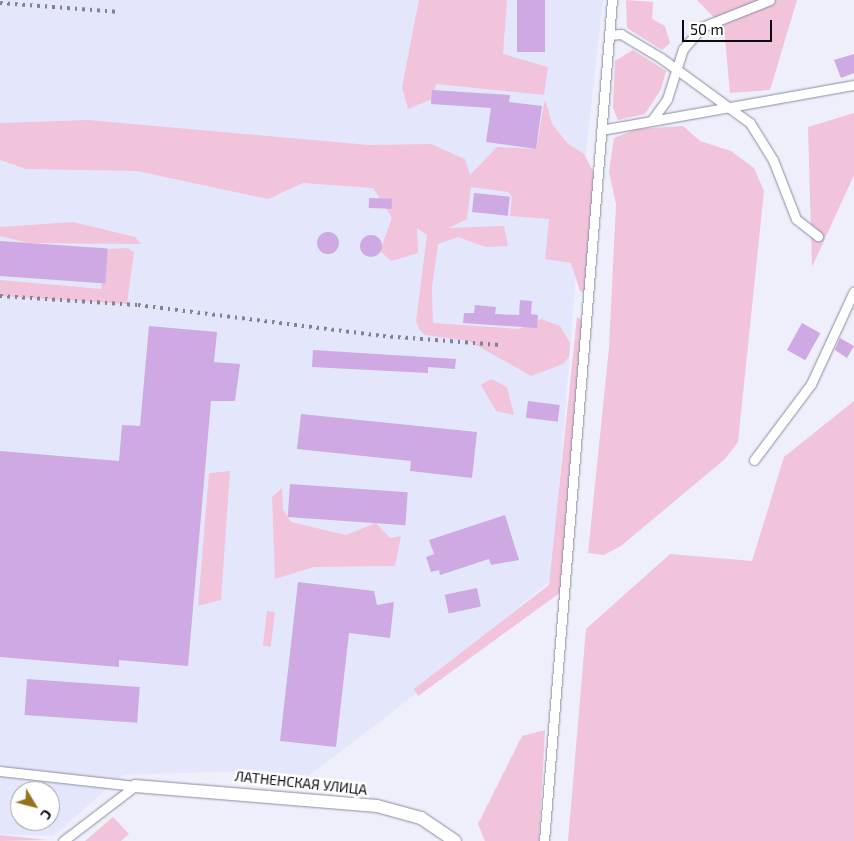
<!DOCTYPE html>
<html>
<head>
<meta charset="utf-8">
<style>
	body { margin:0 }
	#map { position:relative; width:854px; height:841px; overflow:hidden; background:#eeeffa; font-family:"Exo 2",sans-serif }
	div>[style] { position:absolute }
	.built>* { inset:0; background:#e4e7fc }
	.green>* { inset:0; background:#f1c4db; transform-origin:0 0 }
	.building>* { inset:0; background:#cea9e3; transform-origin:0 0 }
	.round { border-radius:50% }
	.roads { filter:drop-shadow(0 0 1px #898ca6) drop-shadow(0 0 1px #898ca6) }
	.street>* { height:9px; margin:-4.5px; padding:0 4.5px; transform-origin:4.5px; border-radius:4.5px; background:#fff }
	.secondary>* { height:12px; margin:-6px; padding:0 6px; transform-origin:6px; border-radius:6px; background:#fff }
	.rail>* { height:4px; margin-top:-2px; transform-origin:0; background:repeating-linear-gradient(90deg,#82838d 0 2.5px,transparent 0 7.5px) }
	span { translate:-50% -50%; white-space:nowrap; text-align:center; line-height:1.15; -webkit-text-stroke:5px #fff; paint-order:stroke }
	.street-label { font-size:14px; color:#0a0b14 }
	.north { position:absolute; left:10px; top:781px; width:50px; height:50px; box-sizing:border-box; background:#fff; border:1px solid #9d9da1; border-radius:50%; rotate:127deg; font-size:14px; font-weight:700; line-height:20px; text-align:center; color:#0a0b14 }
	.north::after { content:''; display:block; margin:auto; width:18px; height:22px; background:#95731b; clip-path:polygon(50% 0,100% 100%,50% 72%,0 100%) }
	.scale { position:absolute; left:682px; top:20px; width:90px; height:22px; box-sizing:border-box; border:2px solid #0a0b14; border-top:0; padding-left:6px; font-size:15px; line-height:18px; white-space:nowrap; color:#0a0b14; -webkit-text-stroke:4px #fff; paint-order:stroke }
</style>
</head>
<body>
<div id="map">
	<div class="built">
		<i style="clip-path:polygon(evenodd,0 0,603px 0,584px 170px,552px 579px,421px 690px,307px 777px,249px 771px,123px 775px,53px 836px,0 834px,0 0,20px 791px,50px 791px,50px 821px,20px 821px,20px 791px)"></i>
	</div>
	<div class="green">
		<i style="clip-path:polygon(419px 0,507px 0,503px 54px,548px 67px,544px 95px,436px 84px,432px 99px,408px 109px,402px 87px)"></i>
		<i style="clip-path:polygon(626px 0,653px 2px,652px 19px,665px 26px,670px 43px,662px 50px,627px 28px)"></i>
		<i style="clip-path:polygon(697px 0,797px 0,770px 90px,730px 93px,724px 28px)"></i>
		<i style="clip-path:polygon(633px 50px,666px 71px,661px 89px,645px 114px,618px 120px,613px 108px,615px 61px)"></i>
		<i style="clip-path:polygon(545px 99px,552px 124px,568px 144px,584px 154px,596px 177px,587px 293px,580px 291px,571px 263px,545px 259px,549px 219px,510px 216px,512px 197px,508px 192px,471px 187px,467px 219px,449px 228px,504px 226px,508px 246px,486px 247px,458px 237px,438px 244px,432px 288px,433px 323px,519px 329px,541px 319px,560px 326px,570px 343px,569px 357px,563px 364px,531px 376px,469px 341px,425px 335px,419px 329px,416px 321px,427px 235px,417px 228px,418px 253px,391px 261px,380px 251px,392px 218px,373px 188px,303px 183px,268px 199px,137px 171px,26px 169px,0 160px,0 123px,88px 120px,369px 145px,431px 144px,465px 159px,470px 175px,497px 147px,536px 149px)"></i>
		<i style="clip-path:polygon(854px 113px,854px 175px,812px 267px,808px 127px)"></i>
		<i style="clip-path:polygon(683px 126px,700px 141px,731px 151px,754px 168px,764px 191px,738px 442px,725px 459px,621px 546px,604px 555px,588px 553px,609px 348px,616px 204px,609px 172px,614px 138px,637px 129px)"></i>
		<i style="clip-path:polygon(73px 222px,135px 237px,141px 244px,28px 243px,0 236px,0 227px)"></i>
		<i style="clip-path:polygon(127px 248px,134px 252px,127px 304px,0 296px,0 280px,101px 289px,108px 249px)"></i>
		<i style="clip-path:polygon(577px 317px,583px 321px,561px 592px,418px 696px,414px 689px,549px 585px)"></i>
		<i style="clip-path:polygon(491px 379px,507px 387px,514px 415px,496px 411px,481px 385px)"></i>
		<i style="clip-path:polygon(854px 401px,854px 841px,568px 841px,586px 629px,670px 554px,752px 561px,784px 457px)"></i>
		<i style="clip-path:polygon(230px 471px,221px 600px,198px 606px,209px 473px)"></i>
		<i style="clip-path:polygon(282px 488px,283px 509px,291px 522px,346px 535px,376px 523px,390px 538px,401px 536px,395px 566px,314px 567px,275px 579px,272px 497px)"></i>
		<i style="left:275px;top:612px;width:35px;height:8px;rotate:97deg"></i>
		<i style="clip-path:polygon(545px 730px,539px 841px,485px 841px,478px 824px,522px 736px)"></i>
		<i style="clip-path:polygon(113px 817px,129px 834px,121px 841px,85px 841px)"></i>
		<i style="clip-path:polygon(0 835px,47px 840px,0 841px)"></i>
	</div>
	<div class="building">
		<i style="left:517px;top:0;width:28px;height:52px"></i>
		<i style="clip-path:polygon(854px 54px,854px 73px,841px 78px,834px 60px)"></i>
		<i style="clip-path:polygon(432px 90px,510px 95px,509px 102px,542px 106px,536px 149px,486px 142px,491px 108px,431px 104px)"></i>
		<i style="left:474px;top:193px;width:36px;height:19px;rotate:6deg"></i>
		<i style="left:369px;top:198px;width:23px;height:10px;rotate:2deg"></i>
		<i class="round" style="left:317px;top:232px;width:22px;height:22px"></i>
		<i class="round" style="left:360px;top:235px;width:22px;height:22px"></i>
		<i style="left:0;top:241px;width:108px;height:35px;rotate:4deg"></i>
		<i style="clip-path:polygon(520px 300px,532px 301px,531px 314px,538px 315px,537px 328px,463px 323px,464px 313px,474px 313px,475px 305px,496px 307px,495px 314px,519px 315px)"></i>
		<i style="left:802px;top:323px;width:21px;height:31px;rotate:29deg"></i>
		<i style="clip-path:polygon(149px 326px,217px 332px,214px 362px,240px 364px,235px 401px,211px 401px,188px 666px,119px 660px,119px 667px,0 657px,0 451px,119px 461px,122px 425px,140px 426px)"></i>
		<i style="clip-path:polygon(840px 338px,854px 346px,847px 358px,835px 350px)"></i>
		<i style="clip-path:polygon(313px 350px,456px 359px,455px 369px,428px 367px,428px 373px,312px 367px)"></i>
		<i style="left:528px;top:401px;width:32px;height:17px;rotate:7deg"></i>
		<i style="clip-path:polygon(301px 414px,477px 432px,472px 478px,410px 471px,411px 461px,297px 449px)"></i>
		<i style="left:290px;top:484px;width:118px;height:33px;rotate:4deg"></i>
		<i style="clip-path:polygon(505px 515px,519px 560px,491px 565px,489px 559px,440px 575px,439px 570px,431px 572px,426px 557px,434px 554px,429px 540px)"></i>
		<i style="clip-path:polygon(298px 582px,374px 591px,377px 605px,394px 602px,390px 638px,349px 633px,336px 747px,280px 741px)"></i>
		<i style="left:477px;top:588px;width:19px;height:33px;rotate:78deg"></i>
		<i style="left:27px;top:679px;width:113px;height:36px;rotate:4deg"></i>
	</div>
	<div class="roads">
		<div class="street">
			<i style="left:609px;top:35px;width:12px;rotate:-5deg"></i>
			<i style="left:621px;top:34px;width:47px;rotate:31deg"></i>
			<i style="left:661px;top:58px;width:110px;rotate:36.1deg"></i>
			<i style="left:750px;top:123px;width:44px;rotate:58.1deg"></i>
			<i style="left:773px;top:160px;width:63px;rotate:68.7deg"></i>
			<i style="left:796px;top:219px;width:28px;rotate:38deg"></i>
			<i style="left:652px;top:120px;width:26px;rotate:-54deg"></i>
			<i style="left:667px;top:99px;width:52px;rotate:-72.3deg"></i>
			<i style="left:683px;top:49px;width:29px;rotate:-49deg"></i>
			<i style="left:702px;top:27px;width:73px;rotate:-21.7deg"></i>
			<i style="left:601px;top:130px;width:257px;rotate:-10.1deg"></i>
			<i style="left:754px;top:460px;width:95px;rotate:-53.1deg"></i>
			<i style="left:811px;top:384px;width:102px;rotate:-65.2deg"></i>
			<i style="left:0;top:771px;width:136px;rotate:6.3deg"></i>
			<i style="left:63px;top:841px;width:91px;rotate:-37.4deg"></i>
			<i style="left:544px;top:841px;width:844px;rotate:-85.38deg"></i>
		</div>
		<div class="secondary">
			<i style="left:135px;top:786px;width:243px;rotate:4.7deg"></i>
			<i style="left:377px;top:806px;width:46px;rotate:15.3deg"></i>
			<i style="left:421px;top:818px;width:41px;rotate:34.1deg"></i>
		</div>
	</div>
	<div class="rail">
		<i style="left:0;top:3px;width:120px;rotate:4.3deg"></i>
		<i style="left:0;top:296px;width:138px;rotate:3.7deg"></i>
		<i style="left:138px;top:305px;width:247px;rotate:7.2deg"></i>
		<i style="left:383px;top:336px;width:117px;rotate:4.4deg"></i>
	</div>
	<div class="street-label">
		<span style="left:301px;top:783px;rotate:6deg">ЛАТНЕНСКАЯ УЛИЦА</span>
	</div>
	<div class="north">С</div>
	<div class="scale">50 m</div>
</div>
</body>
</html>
